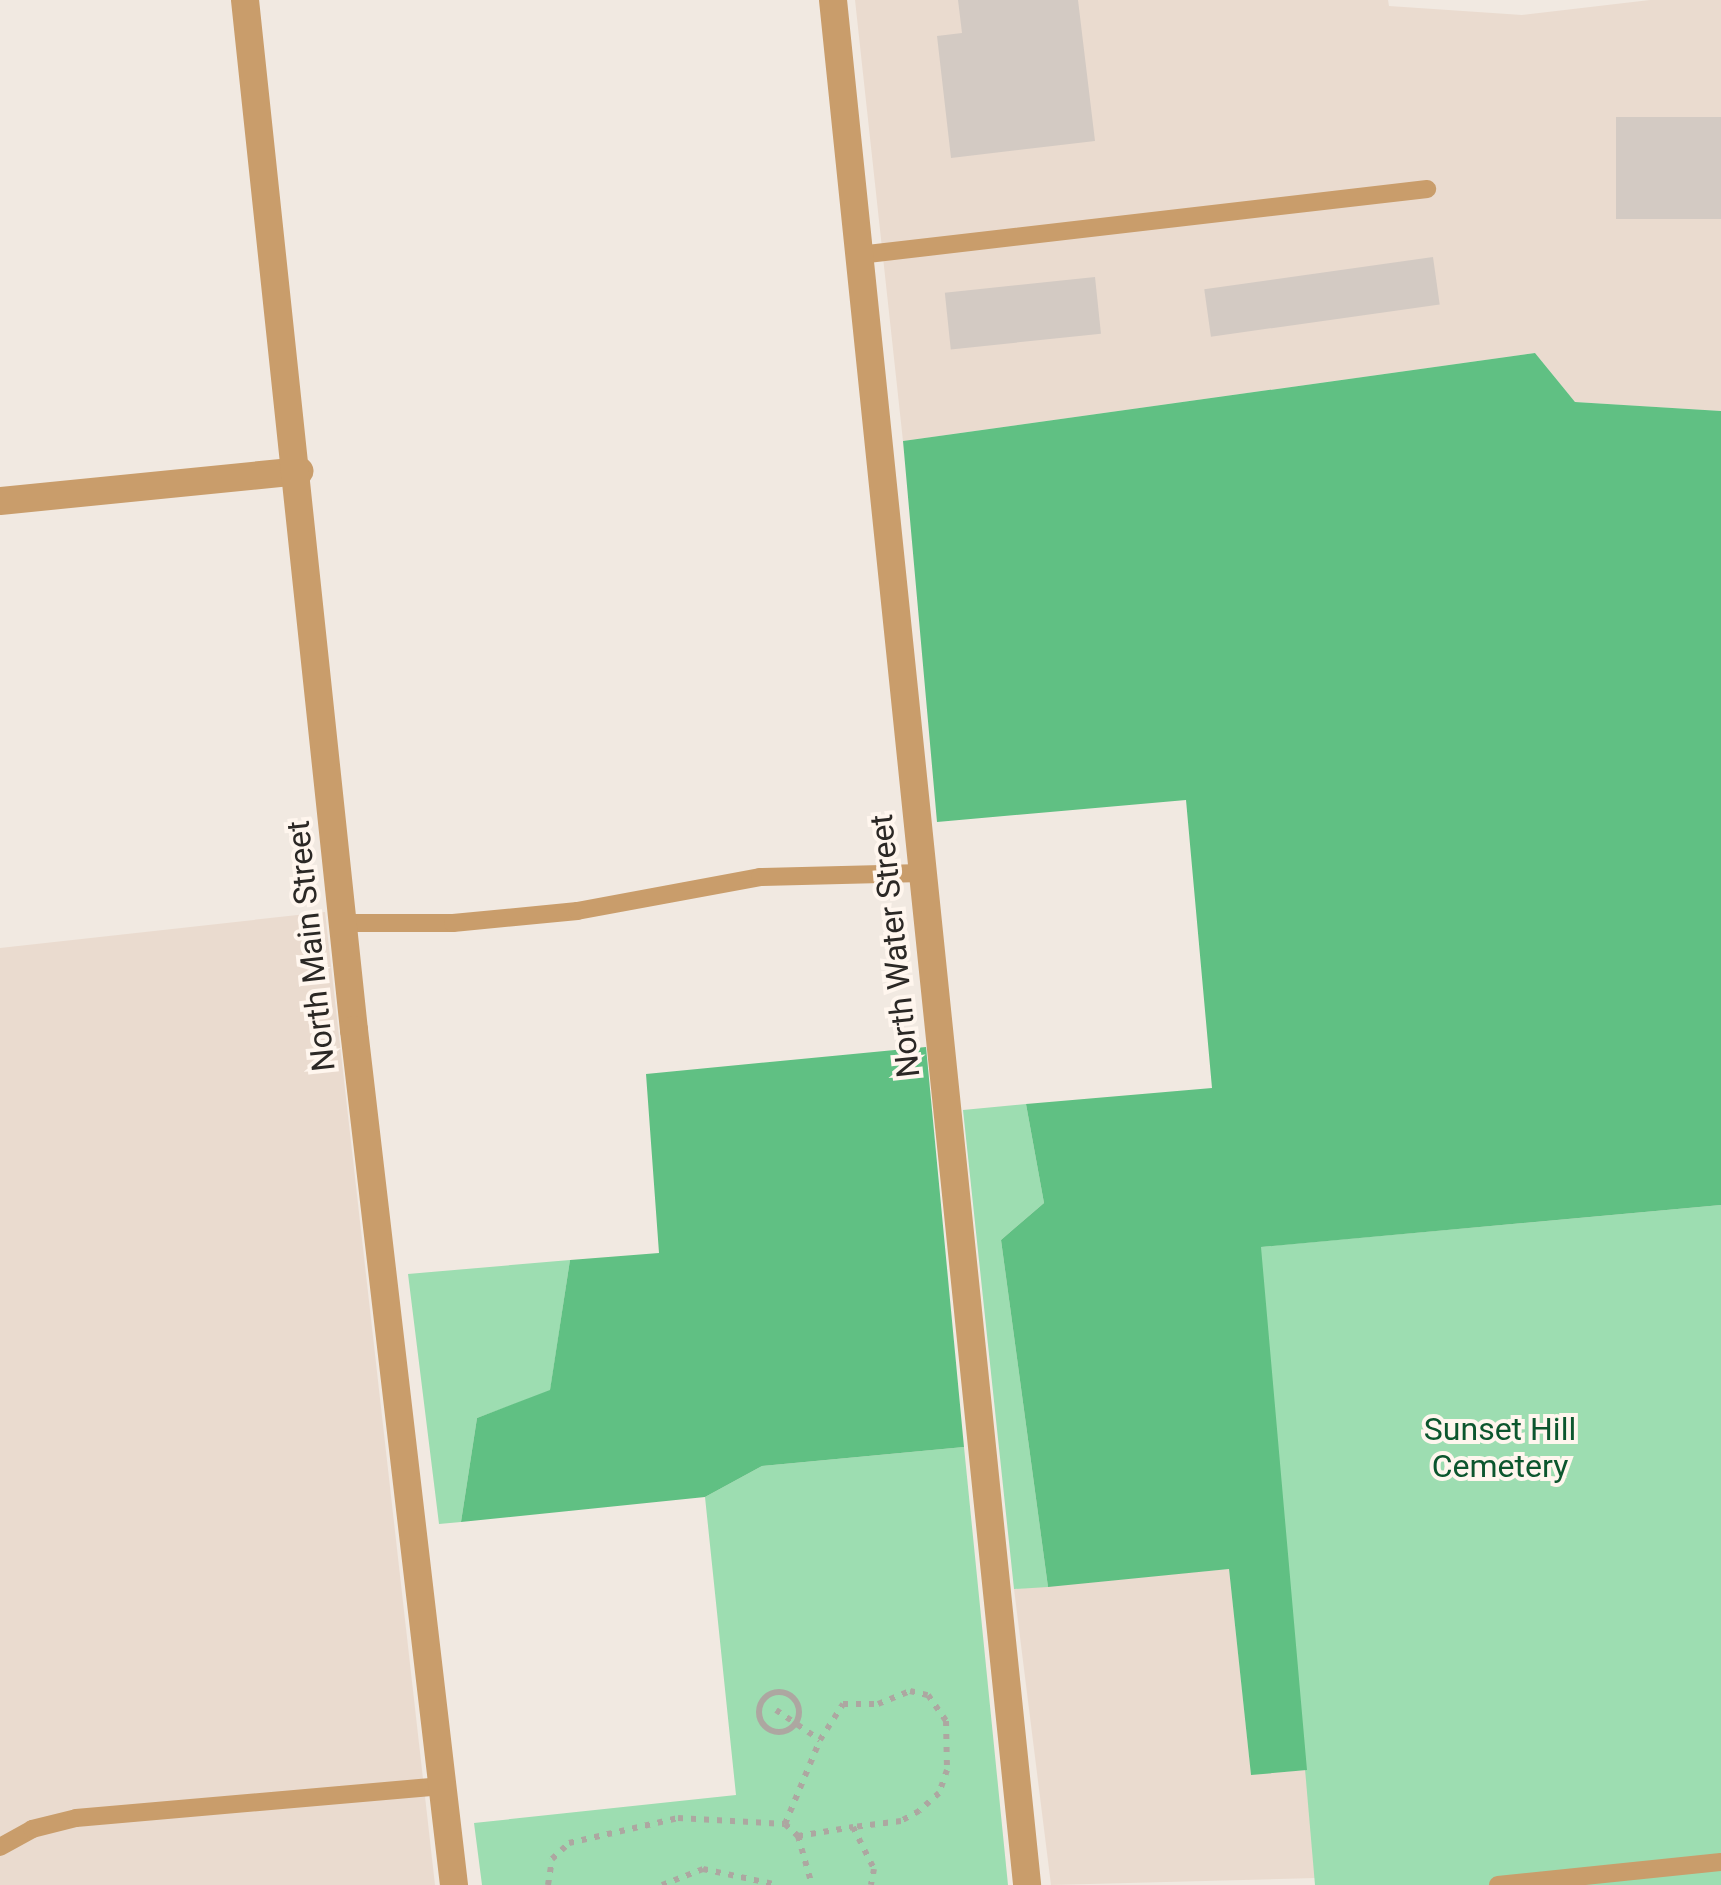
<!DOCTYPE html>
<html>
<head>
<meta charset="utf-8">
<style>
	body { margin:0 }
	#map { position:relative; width:1721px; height:1885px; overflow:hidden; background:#f1e9e1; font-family:Roboto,sans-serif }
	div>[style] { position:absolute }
	.built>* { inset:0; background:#eadbcf }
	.green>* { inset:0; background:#9dddb1 }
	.forest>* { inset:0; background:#60c083 }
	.building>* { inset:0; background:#d3cac3; transform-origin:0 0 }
	.path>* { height:6px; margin-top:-3px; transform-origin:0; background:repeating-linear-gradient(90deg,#ada7a1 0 5px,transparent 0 13px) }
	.path>.ring { margin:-3px; padding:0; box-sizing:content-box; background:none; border:6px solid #ada7a1; border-radius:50% }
	.service>* { height:18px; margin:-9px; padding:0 9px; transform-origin:9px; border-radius:9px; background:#c99d6b }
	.minor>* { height:28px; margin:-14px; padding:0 14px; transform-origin:14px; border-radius:14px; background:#c99d6b }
	.tertiary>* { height:28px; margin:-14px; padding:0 14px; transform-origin:14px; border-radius:14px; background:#c99d6b }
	span { translate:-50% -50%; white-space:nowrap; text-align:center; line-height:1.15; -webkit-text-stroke:8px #fff6ee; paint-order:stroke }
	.street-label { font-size:32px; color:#2b2825 }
	.park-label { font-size:32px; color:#0c562e }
</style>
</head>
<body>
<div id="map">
	<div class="built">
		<i style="clip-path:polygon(855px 0,1388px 0,1389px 6px,1522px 15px,1650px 0,1721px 0,1721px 411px,1575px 402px,1535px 353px,903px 441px)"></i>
		<i style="clip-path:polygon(325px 912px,435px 1885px,0 1885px,0 948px)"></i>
		<i style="clip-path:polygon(1229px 1569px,1251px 1774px,1307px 1770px,1315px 1878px,1051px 1885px,1014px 1589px)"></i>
	</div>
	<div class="green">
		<i style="clip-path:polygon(1026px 1104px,1044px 1203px,1001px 1240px,1048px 1587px,1014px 1589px,963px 1110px)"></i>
		<i style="clip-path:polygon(1721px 1205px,1721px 1885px,1315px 1885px,1260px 1247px)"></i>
		<i style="clip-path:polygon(570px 1260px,550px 1391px,477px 1418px,461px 1522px,439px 1524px,408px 1274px)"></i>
		<i style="clip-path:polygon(964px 1447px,1008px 1885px,482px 1885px,474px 1823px,736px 1795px,705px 1497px,762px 1466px)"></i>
	</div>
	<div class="forest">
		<i style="clip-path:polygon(1535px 353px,1575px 402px,1721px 411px,1721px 1205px,1261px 1247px,1307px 1770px,1251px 1775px,1229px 1569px,1048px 1587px,1001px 1240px,1044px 1203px,1026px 1104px,1212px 1088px,1186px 800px,937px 822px,903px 441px)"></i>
		<i style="clip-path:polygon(926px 1047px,964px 1447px,762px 1466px,705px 1497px,461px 1522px,477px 1418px,550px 1390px,570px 1260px,659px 1253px,646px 1074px)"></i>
	</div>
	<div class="building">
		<i style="clip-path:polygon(958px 0,1078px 0,1095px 141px,951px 158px,937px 36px,962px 33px)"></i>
		<i style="left:1721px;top:117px;width:102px;height:105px;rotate:90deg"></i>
		<i style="left:1433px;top:257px;width:48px;height:231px;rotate:82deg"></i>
		<i style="left:1095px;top:277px;width:57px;height:151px;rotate:84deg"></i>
	</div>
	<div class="path">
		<i class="ring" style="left:759px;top:1692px;width:34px;height:34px"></i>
		<i style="left:776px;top:1710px;width:53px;rotate:34.3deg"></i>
		<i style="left:785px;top:1824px;width:91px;rotate:-67.4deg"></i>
		<i style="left:820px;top:1740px;width:43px;rotate:-57.4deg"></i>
		<i style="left:843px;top:1704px;width:35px"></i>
		<i style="left:878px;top:1704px;width:35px;rotate:-22deg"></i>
		<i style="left:910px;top:1691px;width:18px;rotate:13deg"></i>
		<i style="left:928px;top:1695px;width:32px;rotate:55deg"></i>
		<i style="left:946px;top:1721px;width:49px;rotate:88.8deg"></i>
		<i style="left:947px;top:1770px;width:24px;rotate:109deg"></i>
		<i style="left:939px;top:1793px;width:27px;rotate:138deg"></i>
		<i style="left:919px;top:1811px;width:21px;rotate:151deg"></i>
		<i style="left:901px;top:1821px;width:48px;rotate:172.9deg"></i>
		<i style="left:853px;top:1827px;width:47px;rotate:63.4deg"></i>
		<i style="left:874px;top:1869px;width:16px;rotate:101deg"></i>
		<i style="left:798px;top:1836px;width:56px;rotate:-9.3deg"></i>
		<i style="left:548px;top:1885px;width:26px;rotate:-81deg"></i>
		<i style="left:552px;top:1859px;width:23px;rotate:-43deg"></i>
		<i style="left:569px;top:1843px;width:112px;rotate:-12.9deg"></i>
		<i style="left:678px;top:1818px;width:107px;rotate:3.2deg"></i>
		<i style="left:785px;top:1824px;width:18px;rotate:43deg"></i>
		<i style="left:798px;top:1836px;width:51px;rotate:74.1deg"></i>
		<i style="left:662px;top:1885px;width:44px;rotate:-21.3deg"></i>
		<i style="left:703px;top:1869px;width:77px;rotate:12deg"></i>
	</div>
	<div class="service">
		<i style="left:859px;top:255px;width:572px;rotate:-6.63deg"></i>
		<i style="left:344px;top:923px;width:109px"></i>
		<i style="left:453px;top:923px;width:125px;rotate:-5.5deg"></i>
		<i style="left:577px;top:911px;width:186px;rotate:-10.5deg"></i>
		<i style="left:760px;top:877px;width:162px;rotate:-1.4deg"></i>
		<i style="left:0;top:1847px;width:37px;rotate:-29deg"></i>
		<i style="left:32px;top:1829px;width:45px;rotate:-14deg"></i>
		<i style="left:76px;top:1818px;width:368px;rotate:-5deg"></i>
		<i style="left:1498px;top:1885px;width:224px;rotate:-5.9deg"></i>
	</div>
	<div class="minor">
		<i style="left:833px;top:0;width:1895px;rotate:84.12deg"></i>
		<i style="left:0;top:501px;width:301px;rotate:-5.7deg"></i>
	</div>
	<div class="tertiary">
		<i style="left:245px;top:0;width:1036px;rotate:83.96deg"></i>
		<i style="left:354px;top:1030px;width:861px;rotate:83.33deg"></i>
	</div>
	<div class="street-label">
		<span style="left:311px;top:946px;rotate:-96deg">North Main Street</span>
		<span style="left:895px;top:946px;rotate:-96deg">North Water Street</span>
	</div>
	<div class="park-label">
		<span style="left:1500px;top:1448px">Sunset Hill<br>Cemetery</span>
	</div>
</div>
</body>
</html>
